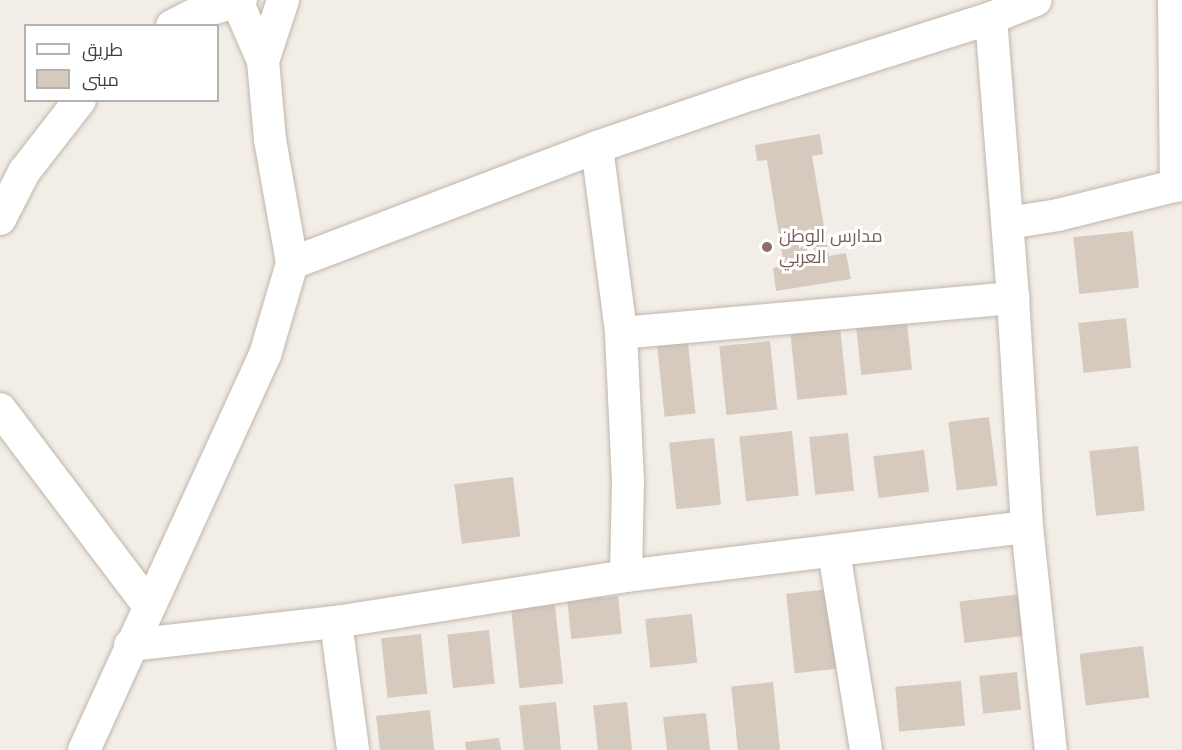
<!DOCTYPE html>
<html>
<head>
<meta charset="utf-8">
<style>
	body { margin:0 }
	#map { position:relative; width:1182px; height:750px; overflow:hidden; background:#f2ede6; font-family:Poppins,Cairo,sans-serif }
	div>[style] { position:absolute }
	.building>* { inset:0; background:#d6cabf; transform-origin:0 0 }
	.roads { filter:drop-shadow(0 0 2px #c0b6ac) drop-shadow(0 0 2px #c0b6ac) }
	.minor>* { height:32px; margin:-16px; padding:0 16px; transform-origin:16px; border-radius:16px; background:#fff }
	.dots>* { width:16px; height:16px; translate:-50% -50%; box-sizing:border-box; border:3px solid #fff; border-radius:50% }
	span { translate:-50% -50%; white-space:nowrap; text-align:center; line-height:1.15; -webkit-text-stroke:6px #fff; paint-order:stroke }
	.education-label { font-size:18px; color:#785e54 }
	.left { translate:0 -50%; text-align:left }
	.legend { position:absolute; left:24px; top:24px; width:195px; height:78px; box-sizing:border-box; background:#fff; border:2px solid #b4b1af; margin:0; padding:8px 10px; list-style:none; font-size:18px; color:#443d36 }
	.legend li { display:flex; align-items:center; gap:12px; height:30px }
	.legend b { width:30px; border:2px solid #b4b1af }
</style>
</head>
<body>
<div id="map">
	<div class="building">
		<i style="clip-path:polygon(820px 134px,823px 154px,812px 156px,829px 256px,846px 253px,851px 279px,776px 291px,773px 268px,784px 266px,767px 160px,757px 161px,755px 145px)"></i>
		<i style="left:1133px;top:231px;width:57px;height:60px;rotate:84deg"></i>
		<i style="left:906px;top:313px;width:57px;height:51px;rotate:84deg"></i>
		<i style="left:1126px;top:318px;width:50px;height:48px;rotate:84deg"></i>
		<i style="left:840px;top:327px;width:68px;height:50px;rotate:84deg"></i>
		<i style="left:770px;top:341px;width:69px;height:51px;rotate:84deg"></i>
		<i style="left:688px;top:343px;width:71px;height:31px;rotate:84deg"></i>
		<i style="left:989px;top:417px;width:69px;height:41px;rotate:83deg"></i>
		<i style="left:792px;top:431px;width:65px;height:53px;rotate:84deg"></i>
		<i style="left:848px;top:433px;width:58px;height:39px;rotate:84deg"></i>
		<i style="left:714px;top:438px;width:67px;height:45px;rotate:84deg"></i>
		<i style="left:1138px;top:446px;width:65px;height:49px;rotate:84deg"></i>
		<i style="left:924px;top:450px;width:42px;height:51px;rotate:83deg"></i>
		<i style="left:513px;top:477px;width:60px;height:59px;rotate:83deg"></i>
		<i style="left:831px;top:589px;width:80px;height:45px;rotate:84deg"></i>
		<i style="left:1020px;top:594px;width:42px;height:61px;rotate:83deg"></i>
		<i style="left:618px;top:596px;width:38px;height:51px;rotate:84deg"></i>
		<i style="left:555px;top:605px;width:79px;height:44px;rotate:84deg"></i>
		<i style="left:692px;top:614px;width:49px;height:47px;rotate:84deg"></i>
		<i style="left:489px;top:630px;width:54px;height:42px;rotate:84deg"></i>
		<i style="left:421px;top:634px;width:60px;height:40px;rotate:84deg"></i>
		<i style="left:1143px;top:646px;width:52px;height:64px;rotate:83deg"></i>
		<i style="left:1017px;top:672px;width:38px;height:38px;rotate:84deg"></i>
		<i style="left:961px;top:681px;width:45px;height:66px;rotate:85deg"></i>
		<i style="left:773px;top:682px;width:68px;height:42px;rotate:84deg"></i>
		<i style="left:556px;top:702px;width:48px;height:37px;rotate:84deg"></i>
		<i style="left:627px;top:702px;width:48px;height:34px;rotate:84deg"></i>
		<i style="clip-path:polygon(430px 710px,434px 750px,380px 750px,376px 716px)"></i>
		<i style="clip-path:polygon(706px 713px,710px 750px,667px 750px,663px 717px)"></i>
		<i style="clip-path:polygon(499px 738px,501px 750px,466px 750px,465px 742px)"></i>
	</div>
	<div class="roads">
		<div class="minor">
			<i style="left:1174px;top:0;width:186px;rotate:89.4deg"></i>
			<i style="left:991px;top:18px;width:281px;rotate:85.5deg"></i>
			<i style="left:1013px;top:298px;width:229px;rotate:86.5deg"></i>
			<i style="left:1027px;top:527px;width:224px;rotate:83.9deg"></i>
			<i style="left:172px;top:26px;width:27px;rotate:-27deg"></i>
			<i style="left:196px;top:14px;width:47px;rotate:-17.3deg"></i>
			<i style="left:263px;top:61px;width:64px;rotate:-71.8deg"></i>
			<i style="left:597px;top:147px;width:188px;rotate:82.6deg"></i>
			<i style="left:621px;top:333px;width:147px;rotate:87.3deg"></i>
			<i style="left:628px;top:480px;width:96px;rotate:91.2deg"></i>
			<i style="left:0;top:219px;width:53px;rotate:-62.9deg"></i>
			<i style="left:24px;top:172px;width:91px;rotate:-52.1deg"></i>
			<i style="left:1008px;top:223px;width:51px;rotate:-9.1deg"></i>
			<i style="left:1058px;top:215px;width:128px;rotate:-14deg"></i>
			<i style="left:292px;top:263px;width:326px;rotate:-20.8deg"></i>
			<i style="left:597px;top:147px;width:164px;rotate:-18.9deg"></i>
			<i style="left:752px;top:94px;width:251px;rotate:-17.6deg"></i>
			<i style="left:991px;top:18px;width:48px;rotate:-21.8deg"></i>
			<i style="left:621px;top:333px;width:394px;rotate:-5.1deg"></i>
			<i style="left:0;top:409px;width:247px;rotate:52.9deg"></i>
			<i style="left:834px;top:552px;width:201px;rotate:80.8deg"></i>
			<i style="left:336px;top:622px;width:129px;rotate:82.4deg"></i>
			<i style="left:130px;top:645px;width:207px;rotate:-6.4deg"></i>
			<i style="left:336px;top:622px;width:294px;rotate:-9deg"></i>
			<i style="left:626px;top:576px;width:404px;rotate:-7deg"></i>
			<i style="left:84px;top:750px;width:434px;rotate:-65.4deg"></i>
			<i style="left:265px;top:355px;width:96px;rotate:-73.6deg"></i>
			<i style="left:292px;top:263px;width:126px;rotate:-100.1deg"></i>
			<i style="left:270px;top:139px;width:78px;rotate:-95.1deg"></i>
			<i style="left:263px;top:61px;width:65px;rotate:-113.4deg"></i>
		</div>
	</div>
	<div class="dots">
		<i style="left:767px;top:247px;background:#8d6e63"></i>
	</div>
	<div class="education-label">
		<span class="left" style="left:779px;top:247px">مدارس الوطن<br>العربي</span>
	</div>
	<ul class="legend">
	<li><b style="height:8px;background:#fff"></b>طريق</li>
	<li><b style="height:16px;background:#d6cabf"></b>مبنى</li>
	</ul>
</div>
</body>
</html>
